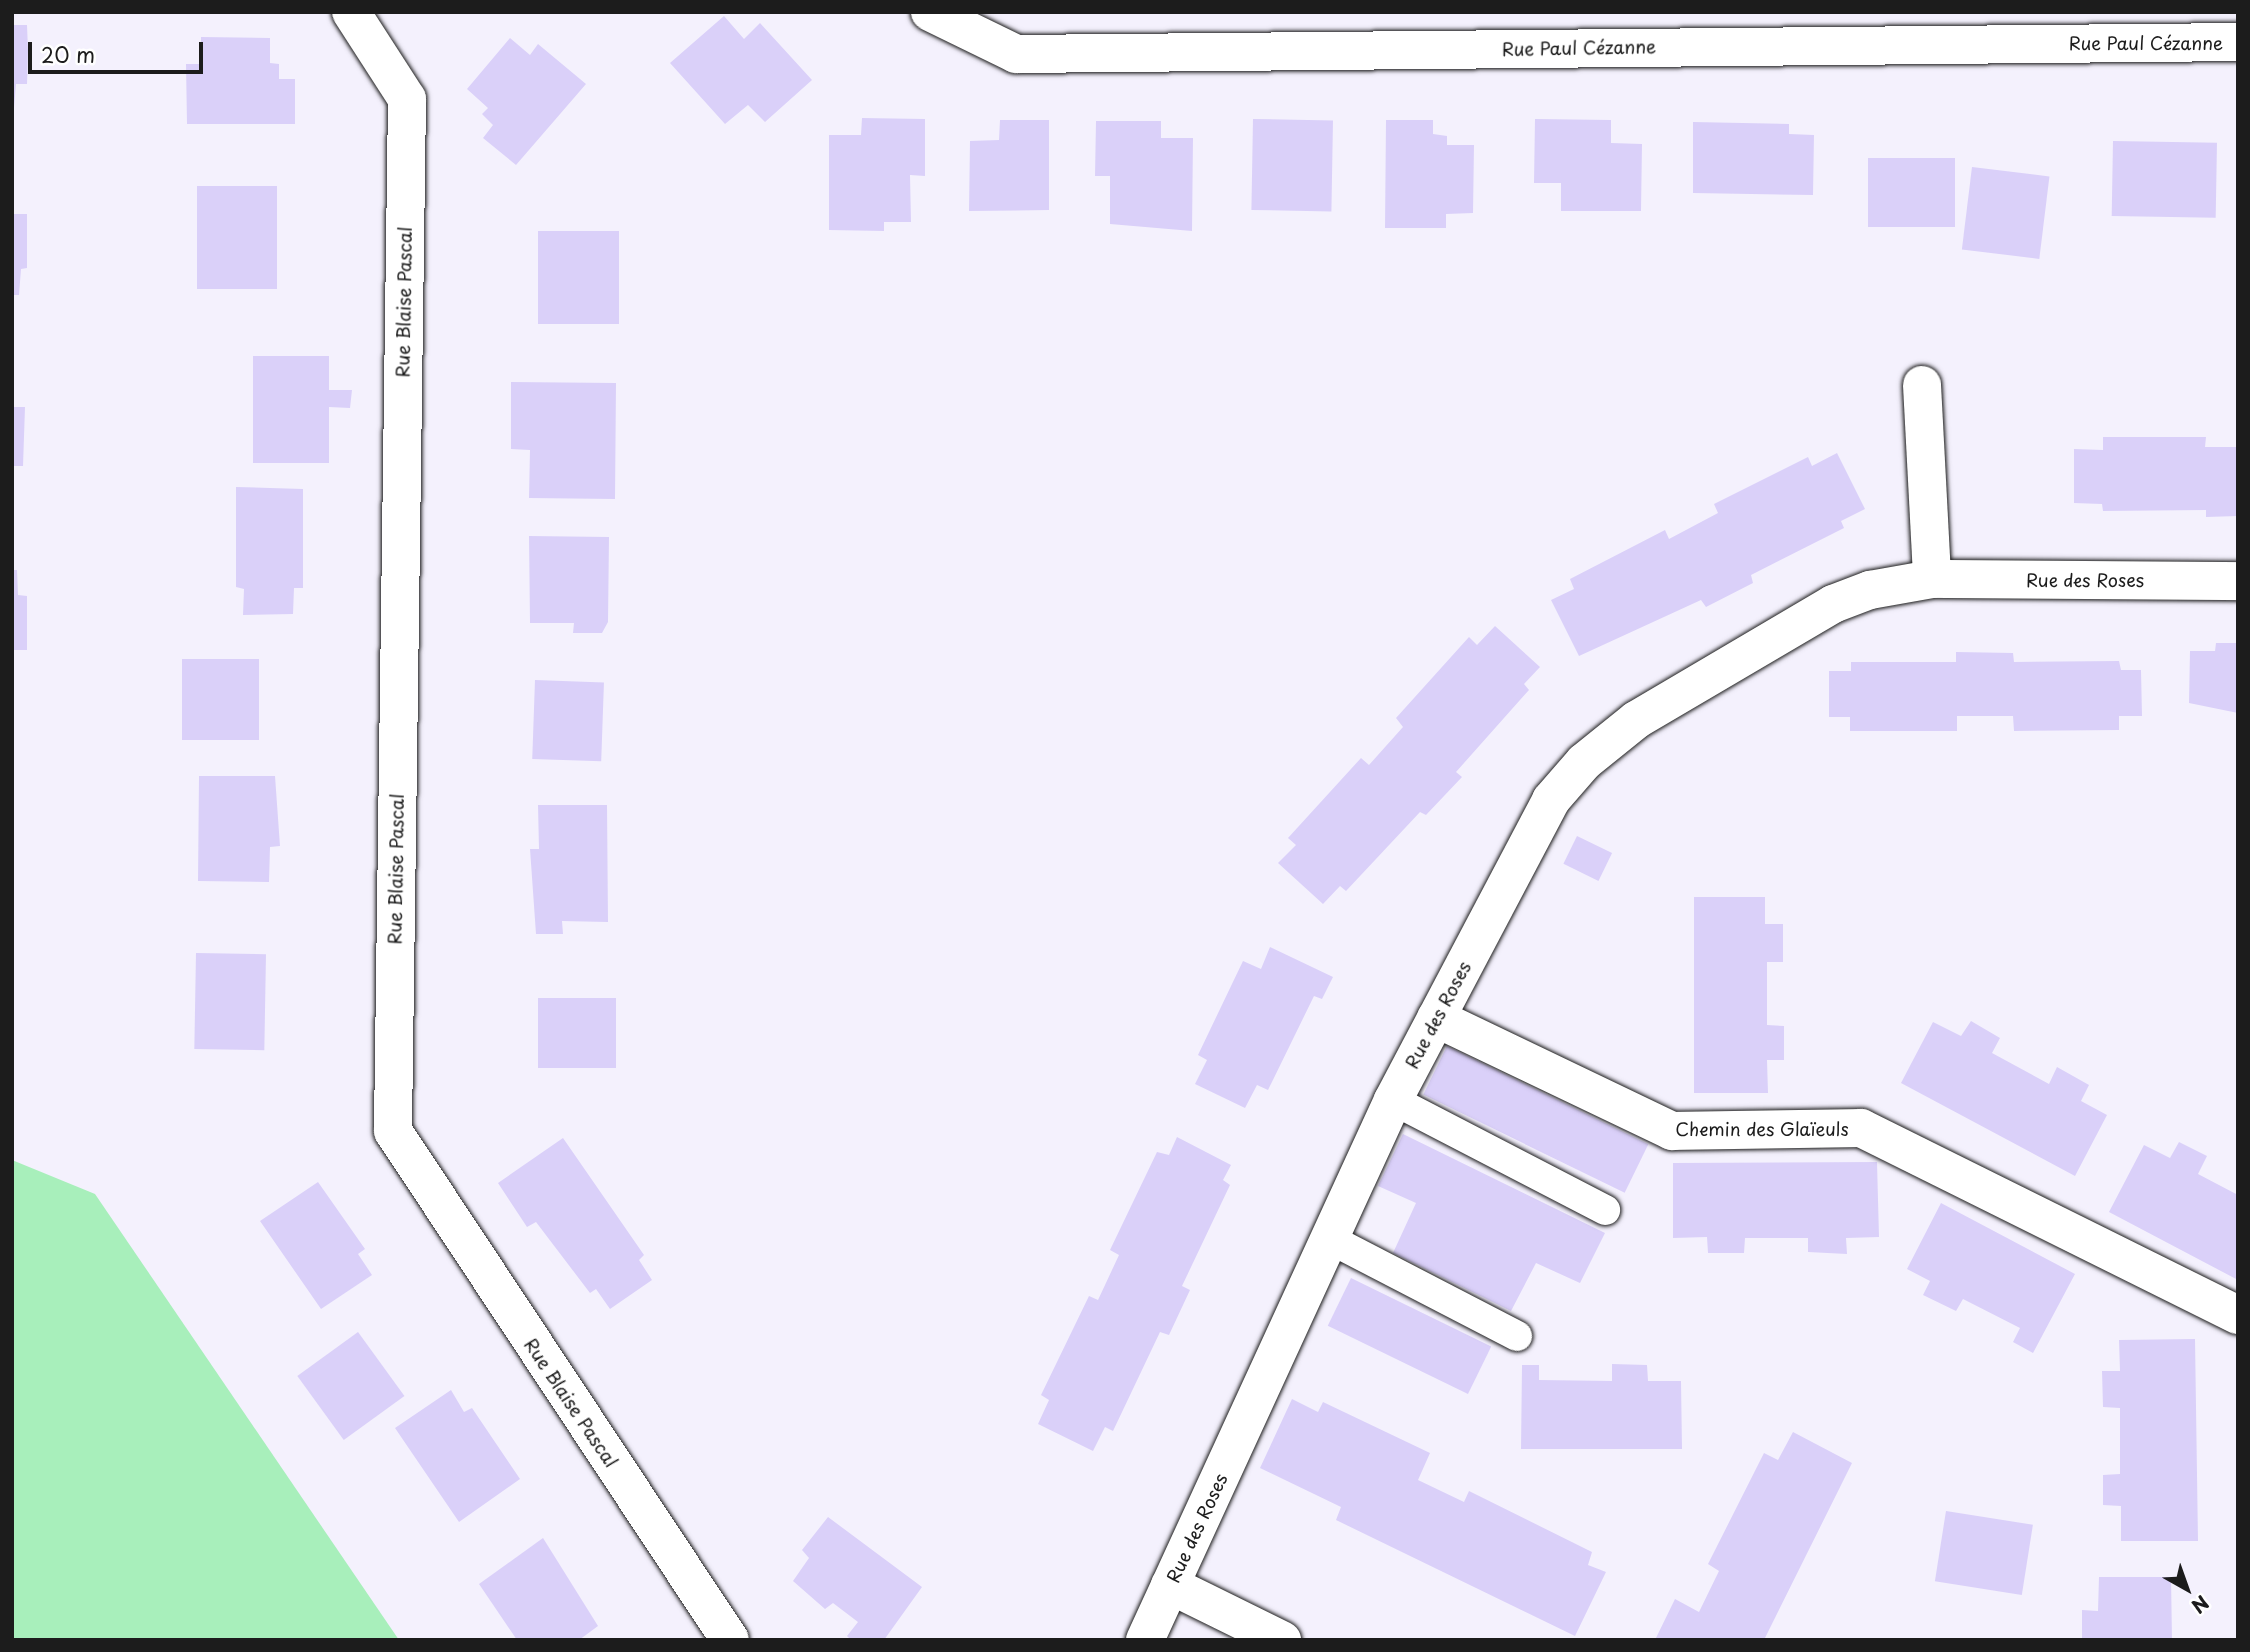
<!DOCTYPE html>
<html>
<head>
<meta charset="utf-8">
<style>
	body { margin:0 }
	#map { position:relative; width:2250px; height:1652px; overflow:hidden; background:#f4f1fd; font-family:"Playpen Sans",sans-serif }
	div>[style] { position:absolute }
	.green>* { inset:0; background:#a8efbb }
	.building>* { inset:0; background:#dad0f9; transform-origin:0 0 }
	.roads { filter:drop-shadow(0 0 2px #1c1c1c) drop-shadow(0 0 2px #1c1c1c) }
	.lane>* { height:30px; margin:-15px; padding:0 15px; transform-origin:15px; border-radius:15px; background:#fff }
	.street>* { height:38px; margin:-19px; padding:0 19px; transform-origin:19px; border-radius:19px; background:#fff }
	span { translate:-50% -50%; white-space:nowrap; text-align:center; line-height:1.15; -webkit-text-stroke:6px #fff; paint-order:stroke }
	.street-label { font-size:18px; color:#1c1c1c }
	.frame { position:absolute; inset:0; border:14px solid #1c1c1c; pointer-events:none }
	.north { position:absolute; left:2152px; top:1554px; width:70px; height:70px; -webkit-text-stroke:5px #fff; paint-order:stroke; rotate:140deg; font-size:19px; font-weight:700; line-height:28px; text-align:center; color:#1c1c1c }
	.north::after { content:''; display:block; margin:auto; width:24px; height:32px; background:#1c1c1c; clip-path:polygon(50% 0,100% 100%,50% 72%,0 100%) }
	.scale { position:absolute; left:28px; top:42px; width:175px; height:32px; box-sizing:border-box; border:4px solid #1c1c1c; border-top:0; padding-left:9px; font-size:21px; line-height:24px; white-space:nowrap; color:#1c1c1c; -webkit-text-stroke:5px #fff; paint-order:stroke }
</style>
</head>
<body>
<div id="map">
	<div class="green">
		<i style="clip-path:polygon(12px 1160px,95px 1194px,399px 1640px,12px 1640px)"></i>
	</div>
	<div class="building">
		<i style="clip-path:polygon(724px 16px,744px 39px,760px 23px,812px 80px,765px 122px,748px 105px,725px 124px,670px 63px)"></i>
		<i style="clip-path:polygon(12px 25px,27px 25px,28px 50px,27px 84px,16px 84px,14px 108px)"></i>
		<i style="clip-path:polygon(201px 37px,270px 38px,270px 63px,279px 64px,279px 79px,295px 79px,295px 124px,187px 124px,186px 64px,201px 64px)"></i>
		<i style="clip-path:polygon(510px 38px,530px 55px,538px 44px,586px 84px,516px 165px,483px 138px,493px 125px,482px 114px,488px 108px,467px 89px)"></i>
		<i style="clip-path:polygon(862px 118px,925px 119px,925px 176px,910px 175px,911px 222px,884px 222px,884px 231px,829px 230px,829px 135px,861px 135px)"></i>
		<i style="left:1253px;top:119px;width:80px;height:91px;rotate:1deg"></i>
		<i style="clip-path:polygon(1535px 119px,1611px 120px,1611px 143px,1642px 144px,1641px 211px,1561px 211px,1561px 183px,1534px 183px)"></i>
		<i style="clip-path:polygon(1000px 120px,1049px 120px,1049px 210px,969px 211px,970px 141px,999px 140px)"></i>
		<i style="clip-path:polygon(1386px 120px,1433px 120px,1433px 134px,1447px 136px,1447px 145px,1474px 145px,1473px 213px,1446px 214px,1446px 228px,1385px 228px)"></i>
		<i style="clip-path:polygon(1096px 121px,1161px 121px,1161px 138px,1193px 138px,1192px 231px,1110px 224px,1110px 176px,1095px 176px)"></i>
		<i style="clip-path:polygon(1693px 122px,1789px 124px,1789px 134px,1814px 135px,1813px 195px,1693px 193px)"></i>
		<i style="left:2113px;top:141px;width:104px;height:75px;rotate:1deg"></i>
		<i style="left:1868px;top:158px;width:87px;height:69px"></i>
		<i style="left:1972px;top:167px;width:78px;height:83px;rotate:7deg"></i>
		<i style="left:197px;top:186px;width:80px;height:103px"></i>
		<i style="clip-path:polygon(12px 214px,27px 214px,27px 268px,21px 269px,19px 295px,12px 295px)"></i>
		<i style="left:538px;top:231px;width:81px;height:93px"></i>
		<i style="clip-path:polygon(253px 356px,329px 356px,329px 390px,352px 390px,350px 408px,329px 407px,329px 463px,253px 463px)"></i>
		<i style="clip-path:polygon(511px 382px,616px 383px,615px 499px,529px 498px,530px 450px,511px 449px)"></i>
		<i style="clip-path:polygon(12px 407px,25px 407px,23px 466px,12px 466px)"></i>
		<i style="clip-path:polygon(2103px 437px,2206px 437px,2205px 447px,2238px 447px,2238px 516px,2206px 517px,2206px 510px,2103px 511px,2102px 504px,2074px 503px,2074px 449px,2103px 450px)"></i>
		<i style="clip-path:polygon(1837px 453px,1865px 509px,1841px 521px,1844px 528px,1751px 575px,1753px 583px,1706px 607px,1701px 600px,1579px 656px,1551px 600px,1574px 589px,1570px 579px,1665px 530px,1669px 539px,1718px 513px,1714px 504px,1808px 457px,1812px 466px)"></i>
		<i style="clip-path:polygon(236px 487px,303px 489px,303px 588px,294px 588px,293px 614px,243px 615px,244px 589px,236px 587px)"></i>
		<i style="clip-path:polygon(529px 536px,609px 537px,608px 622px,602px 633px,573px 633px,574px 623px,530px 623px)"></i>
		<i style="clip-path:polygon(12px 570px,17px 570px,18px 595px,27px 596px,27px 650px,12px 650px)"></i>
		<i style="clip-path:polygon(1495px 626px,1540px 667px,1524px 684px,1529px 690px,1456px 772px,1462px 777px,1426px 815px,1420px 812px,1346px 891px,1340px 886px,1323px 904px,1278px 863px,1296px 845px,1288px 838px,1361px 758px,1369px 765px,1403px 727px,1396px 718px,1469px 637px,1477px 645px)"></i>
		<i style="clip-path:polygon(2216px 643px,2238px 643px,2238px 713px,2189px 703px,2190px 651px,2215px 651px)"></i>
		<i style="clip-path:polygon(1956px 652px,2013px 653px,2014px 662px,2119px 661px,2121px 670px,2141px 670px,2142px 716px,2119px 716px,2119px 730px,2014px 731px,2013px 716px,1957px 716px,1957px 731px,1850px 731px,1850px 717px,1829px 717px,1829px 671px,1851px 671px,1851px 662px,1956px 662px)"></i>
		<i style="left:182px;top:659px;width:77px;height:81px"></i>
		<i style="left:535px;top:680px;width:69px;height:79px;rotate:2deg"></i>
		<i style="clip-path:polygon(199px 776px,275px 776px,280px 846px,270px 847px,269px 882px,198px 881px)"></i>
		<i style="clip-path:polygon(538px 805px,607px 805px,608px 922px,562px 921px,563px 934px,536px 934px,530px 849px,539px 849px)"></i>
		<i style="left:1577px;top:836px;width:39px;height:31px;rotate:26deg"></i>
		<i style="clip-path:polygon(1694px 897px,1765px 897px,1765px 924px,1783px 924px,1783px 962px,1767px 962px,1767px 1025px,1784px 1026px,1784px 1060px,1767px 1060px,1768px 1093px,1694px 1093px)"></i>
		<i style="clip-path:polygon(1270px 947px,1333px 977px,1322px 999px,1314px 996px,1268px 1090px,1257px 1085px,1245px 1108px,1195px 1084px,1207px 1060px,1198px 1055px,1243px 961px,1261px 969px)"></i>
		<i style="left:196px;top:953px;width:70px;height:96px;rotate:1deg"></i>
		<i style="left:538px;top:998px;width:78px;height:70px"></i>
		<i style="clip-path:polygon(1971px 1021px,2000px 1038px,1992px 1053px,2049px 1084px,2057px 1067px,2089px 1085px,2081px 1101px,2107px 1115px,2075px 1176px,1901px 1083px,1933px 1022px,1961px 1036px)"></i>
		<i style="left:1447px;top:1046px;width:224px;height:54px;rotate:26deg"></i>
		<i style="clip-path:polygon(1403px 1134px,1605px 1233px,1580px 1283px,1536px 1263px,1511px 1311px,1393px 1253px,1416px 1203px,1378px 1186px)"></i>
		<i style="clip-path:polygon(1177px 1137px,1231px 1165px,1223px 1180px,1230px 1185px,1182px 1286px,1190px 1290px,1169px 1335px,1160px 1332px,1113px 1431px,1105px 1427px,1093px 1451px,1038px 1424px,1049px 1400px,1041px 1395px,1089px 1296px,1098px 1300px,1119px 1255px,1110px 1250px,1157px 1152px,1169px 1155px)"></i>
		<i style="clip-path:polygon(563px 1138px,644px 1255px,639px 1260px,652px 1280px,610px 1309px,596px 1289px,590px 1293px,536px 1222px,527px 1227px,498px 1183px)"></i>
		<i style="clip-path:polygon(2179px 1142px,2207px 1156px,2198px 1174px,2238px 1195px,2238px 1280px,2109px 1212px,2144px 1145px,2170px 1158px)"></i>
		<i style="clip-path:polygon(1877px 1162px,1879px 1237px,1846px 1238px,1847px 1254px,1808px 1252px,1808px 1238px,1745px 1238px,1744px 1253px,1708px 1253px,1707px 1237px,1673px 1238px,1673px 1163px)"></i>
		<i style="clip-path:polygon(318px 1182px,365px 1249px,358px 1254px,372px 1275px,321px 1309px,260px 1221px)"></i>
		<i style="clip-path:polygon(1941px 1203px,2075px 1274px,2033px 1353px,2013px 1342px,2020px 1328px,1963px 1299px,1956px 1311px,1923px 1295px,1930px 1281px,1907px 1269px)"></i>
		<i style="left:1351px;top:1278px;width:156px;height:53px;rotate:26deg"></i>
		<i style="left:358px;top:1332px;width:79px;height:75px;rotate:54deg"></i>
		<i style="clip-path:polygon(2195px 1339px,2198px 1541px,2121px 1541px,2121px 1506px,2103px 1505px,2103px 1475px,2120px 1474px,2120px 1408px,2103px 1407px,2102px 1371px,2120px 1371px,2119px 1340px)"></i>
		<i style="clip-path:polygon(1612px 1364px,1647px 1365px,1648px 1381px,1681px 1381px,1682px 1449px,1521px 1449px,1522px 1365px,1539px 1365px,1539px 1380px,1612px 1381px)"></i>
		<i style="clip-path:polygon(451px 1390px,464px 1412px,472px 1408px,520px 1479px,459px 1522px,395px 1428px)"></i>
		<i style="clip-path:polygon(1292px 1399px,1318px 1412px,1323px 1402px,1430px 1453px,1418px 1480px,1464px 1502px,1469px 1491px,1592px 1552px,1588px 1565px,1606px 1572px,1575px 1636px,1336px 1520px,1341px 1507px,1260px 1468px)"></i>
		<i style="clip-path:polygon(1793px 1432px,1852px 1463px,1764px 1640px,1655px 1640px,1675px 1599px,1699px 1612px,1719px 1571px,1708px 1564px,1764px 1453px,1778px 1460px)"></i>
		<i style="left:1946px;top:1511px;width:88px;height:71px;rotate:9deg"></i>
		<i style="clip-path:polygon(828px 1517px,922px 1587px,884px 1640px,851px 1640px,847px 1636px,858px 1622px,833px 1603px,825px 1609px,793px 1581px,809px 1558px,802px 1550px)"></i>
		<i style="clip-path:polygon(543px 1538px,598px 1626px,579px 1640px,517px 1640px,479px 1584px)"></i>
		<i style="clip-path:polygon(2099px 1577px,2171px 1577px,2172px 1640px,2082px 1640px,2082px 1610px,2098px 1611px)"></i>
	</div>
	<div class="roads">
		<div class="lane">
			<i style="left:1393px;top:1100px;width:239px;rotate:27.4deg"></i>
			<i style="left:1328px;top:1238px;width:213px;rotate:27.4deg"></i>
		</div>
		<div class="street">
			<i style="left:351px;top:12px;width:103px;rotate:57.2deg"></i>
			<i style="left:407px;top:99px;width:1032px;rotate:90.78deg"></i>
			<i style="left:393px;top:1131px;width:610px;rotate:56.49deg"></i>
			<i style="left:930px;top:12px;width:96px;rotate:26deg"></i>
			<i style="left:1016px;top:54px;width:1222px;rotate:-0.56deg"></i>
			<i style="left:1922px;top:385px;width:194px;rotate:87deg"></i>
			<i style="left:1436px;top:1018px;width:262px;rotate:25.6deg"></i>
			<i style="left:1672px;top:1131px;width:189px;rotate:-0.9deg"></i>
			<i style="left:1861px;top:1128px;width:421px;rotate:26.4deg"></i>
			<i style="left:1170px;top:1585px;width:125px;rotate:26.2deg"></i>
			<i style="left:1145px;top:1640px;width:594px;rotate:-65.33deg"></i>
			<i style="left:1393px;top:1100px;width:339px;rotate:-62.2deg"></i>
			<i style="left:1551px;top:800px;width:50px;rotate:-49deg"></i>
			<i style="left:1584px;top:762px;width:67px;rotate:-38.9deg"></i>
			<i style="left:1636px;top:720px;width:229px;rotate:-30.5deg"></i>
			<i style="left:1833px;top:604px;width:40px;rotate:-21deg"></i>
			<i style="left:1870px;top:590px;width:63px;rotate:-10.1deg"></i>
			<i style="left:1932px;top:579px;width:306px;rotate:0.4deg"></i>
		</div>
	</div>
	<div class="street-label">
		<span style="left:2146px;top:43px">Rue Paul Cézanne</span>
		<span style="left:1579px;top:48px;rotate:-1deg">Rue Paul Cézanne</span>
		<span style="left:404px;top:302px;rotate:-89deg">Rue Blaise Pascal</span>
		<span style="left:2085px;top:580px">Rue des Roses</span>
		<span style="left:396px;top:869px;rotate:-89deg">Rue Blaise Pascal</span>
		<span style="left:1438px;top:1015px;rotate:-62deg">Rue des Roses</span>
		<span style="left:1762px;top:1129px">Chemin des Glaïeuls</span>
		<span style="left:571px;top:1403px;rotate:56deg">Rue Blaise Pascal</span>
		<span style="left:1197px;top:1528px;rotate:-65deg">Rue des Roses</span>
	</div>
	<div class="frame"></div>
	<div class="north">N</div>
	<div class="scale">20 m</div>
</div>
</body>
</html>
